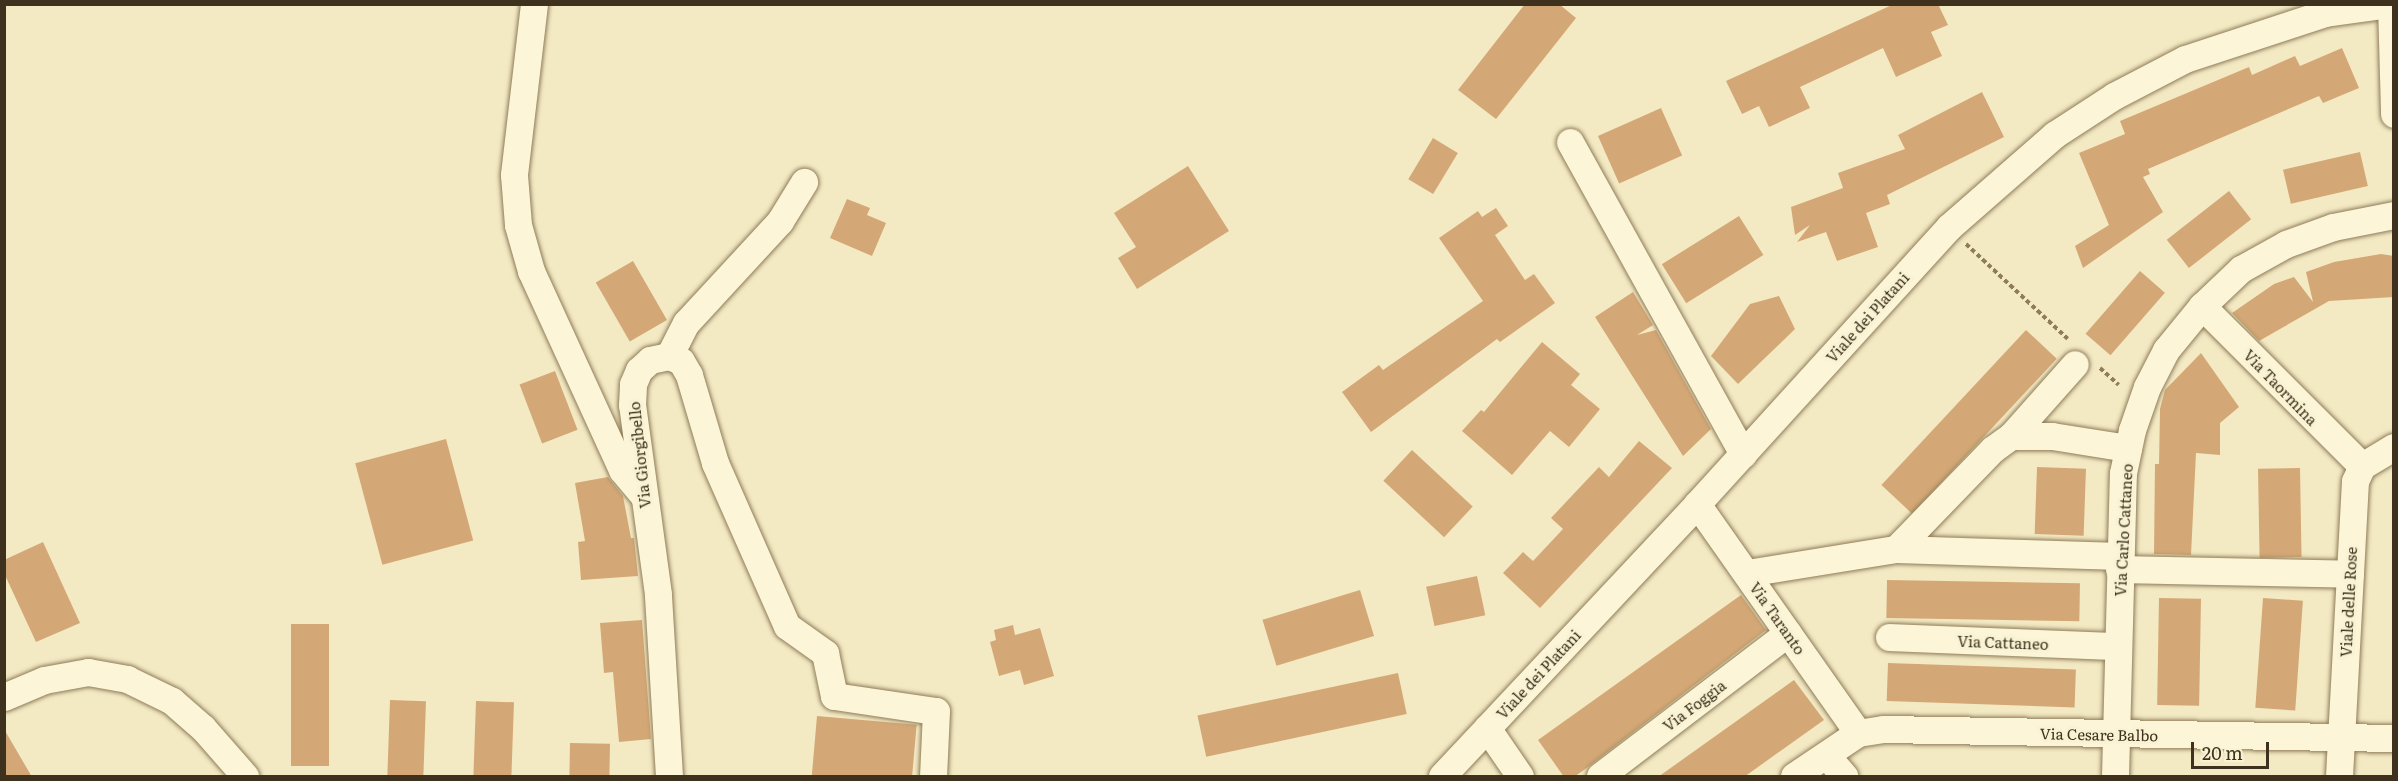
<!DOCTYPE html>
<html>
<head>
<meta charset="utf-8">
<style>
	body { margin:0 }
	#map { position:relative; width:2398px; height:781px; overflow:hidden; background:#f3eac4; font-family:Literata,serif }
	div>[style] { position:absolute }
	.building>* { inset:0; background:#d4a876; transform-origin:0 0 }
	.path>* { height:4px; margin-top:-2px; transform-origin:0; background:repeating-linear-gradient(90deg,#8f7c58 0 4.5px,transparent 0 7.5px) }
	.roads { filter:drop-shadow(0 0 2px #8f7c58) drop-shadow(0 0 2px #8f7c58) }
	.minor>* { height:27px; margin:-13.5px; padding:0 13.5px; transform-origin:13.5px; border-radius:13.5px; background:#fcf5d8 }
	span { translate:-50% -50%; white-space:nowrap; text-align:center; line-height:1.15; -webkit-text-stroke:6px #f9f3d4; paint-order:stroke }
	.street-label { font-size:15px; color:#3e311d }
	.frame { position:absolute; inset:0; border:6px solid #3e311d; pointer-events:none }
	.scale { position:absolute; left:2191px; top:742px; width:78px; height:27px; box-sizing:border-box; border:3px solid #3e311d; border-top:0; padding-left:8px; font-size:18px; line-height:21px; white-space:nowrap; color:#3e311d; -webkit-text-stroke:4px #f9f3d4; paint-order:stroke }
</style>
</head>
<body>
<div id="map">
	<div class="building">
		<i style="clip-path:polygon(1525px 4px,1559px 4px,1576px 18px,1496px 119px,1458px 90px)"></i>
		<i style="clip-path:polygon(1894px 4px,1938px 4px,1948px 25px,1931px 32px,1942px 56px,1896px 77px,1883px 48px,1800px 87px,1810px 108px,1769px 127px,1759px 106px,1742px 114px,1726px 81px)"></i>
		<i style="clip-path:polygon(2342px 48px,2359px 88px,2323px 103px,2319px 96px,2148px 169px,2150px 174px,2143px 177px,2163px 212px,2083px 268px,2075px 246px,2109px 225px,2079px 153px,2125px 134px,2120px 121px,2249px 67px,2252px 75px,2295px 56px,2300px 66px)"></i>
		<i style="clip-path:polygon(1982px 92px,2004px 137px,1887px 195px,1890px 204px,1866px 213px,1878px 247px,1837px 261px,1826px 232px,1797px 242px,1810px 225px,1795px 235px,1791px 207px,1843px 188px,1838px 173px,1905px 149px,1898px 135px)"></i>
		<i style="left:1661px;top:108px;width:52px;height:69px;rotate:66deg"></i>
		<i style="left:1433px;top:138px;width:29px;height:48px;rotate:31deg"></i>
		<i style="left:2360px;top:152px;width:35px;height:79px;rotate:77deg"></i>
		<i style="clip-path:polygon(1188px 166px,1229px 231px,1137px 289px,1118px 258px,1136px 247px,1114px 213px)"></i>
		<i style="left:2229px;top:191px;width:36px;height:79px;rotate:52deg"></i>
		<i style="clip-path:polygon(847px 199px,870px 208px,867px 215px,886px 223px,872px 256px,830px 238px)"></i>
		<i style="clip-path:polygon(1496px 208px,1508px 226px,1495px 235px,1525px 280px,1534px 274px,1555px 303px,1500px 342px,1497px 339px,1371px 432px,1342px 392px,1379px 365px,1383px 370px,1483px 301px,1439px 238px,1478px 211px,1482px 217px)"></i>
		<i style="left:1739px;top:216px;width:46px;height:91px;rotate:58deg"></i>
		<i style="clip-path:polygon(2381px 254px,2394px 256px,2394px 297px,2329px 301px,2259px 341px,2232px 313px,2274px 284px,2294px 277px,2313px 302px,2306px 272px,2334px 262px)"></i>
		<i style="left:633px;top:261px;width:68px;height:43px;rotate:60deg"></i>
		<i style="left:2140px;top:271px;width:33px;height:83px;rotate:41deg"></i>
		<i style="clip-path:polygon(1633px 292px,1653px 325px,1637px 335px,1656px 330px,1711px 429px,1683px 456px,1595px 317px)"></i>
		<i style="clip-path:polygon(1779px 296px,1795px 329px,1738px 384px,1711px 356px,1750px 304px)"></i>
		<i style="left:2026px;top:330px;width:42px;height:212px;rotate:43deg"></i>
		<i style="clip-path:polygon(1542px 342px,1580px 374px,1571px 385px,1600px 409px,1569px 447px,1550px 431px,1512px 475px,1462px 431px,1481px 410px,1484px 412px)"></i>
		<i style="clip-path:polygon(2201px 353px,2239px 407px,2220px 423px,2220px 455px,2196px 453px,2191px 555px,2154px 554px,2155px 464px,2159px 464px,2160px 409px,2165px 390px)"></i>
		<i style="left:555px;top:371px;width:63px;height:38px;rotate:69deg"></i>
		<i style="left:446px;top:439px;width:105px;height:94px;rotate:75deg"></i>
		<i style="clip-path:polygon(1639px 441px,1672px 468px,1540px 608px,1503px 573px,1523px 552px,1533px 561px,1563px 529px,1551px 518px,1599px 467px,1609px 477px)"></i>
		<i style="left:1412px;top:450px;width:83px;height:42px;rotate:43deg"></i>
		<i style="left:2037px;top:467px;width:49px;height:67px;rotate:2deg"></i>
		<i style="left:2300px;top:468px;width:89px;height:42px;rotate:89deg"></i>
		<i style="clip-path:polygon(608px 477px,623px 496px,631px 538px,634px 538px,638px 576px,581px 580px,578px 542px,585px 541px,575px 483px)"></i>
		<i style="clip-path:polygon(43px 542px,80px 623px,36px 642px,4px 573px,4px 560px)"></i>
		<i style="left:1477px;top:576px;width:40px;height:52px;rotate:78deg"></i>
		<i style="left:1887px;top:580px;width:193px;height:38px;rotate:1deg"></i>
		<i style="left:1360px;top:590px;width:48px;height:102px;rotate:73deg"></i>
		<i style="clip-path:polygon(1741px 595px,1766px 630px,1588px 767px,1574px 777px,1564px 777px,1538px 740px)"></i>
		<i style="left:2159px;top:598px;width:42px;height:107px;rotate:1deg"></i>
		<i style="left:2263px;top:598px;width:40px;height:110px;rotate:4deg"></i>
		<i style="clip-path:polygon(642px 620px,651px 739px,619px 742px,613px 672px,604px 673px,600px 623px)"></i>
		<i style="left:291px;top:624px;width:38px;height:142px"></i>
		<i style="clip-path:polygon(1013px 625px,1015px 635px,1040px 628px,1054px 676px,1024px 685px,1020px 670px,999px 676px,990px 642px,996px 640px,994px 630px)"></i>
		<i style="left:1888px;top:663px;width:188px;height:38px;rotate:2deg"></i>
		<i style="left:1398px;top:673px;width:42px;height:205px;rotate:78deg"></i>
		<i style="clip-path:polygon(1794px 680px,1824px 720px,1744px 777px,1658px 777px)"></i>
		<i style="left:390px;top:700px;width:36px;height:77px;rotate:2deg"></i>
		<i style="left:476px;top:701px;width:38px;height:76px;rotate:2deg"></i>
		<i style="left:817px;top:716px;width:100px;height:61px;rotate:5deg"></i>
		<i style="clip-path:polygon(4px 729px,32px 777px,4px 777px)"></i>
		<i style="left:570px;top:743px;width:40px;height:34px;rotate:1deg"></i>
	</div>
	<div class="path">
		<i style="left:1966px;top:244px;width:139px;rotate:43deg"></i>
		<i style="left:2100px;top:368px;width:25px;rotate:42deg"></i>
	</div>
	<div class="roads">
		<div class="minor">
			<i style="left:534px;top:4px;width:172px;rotate:96.7deg"></i>
			<i style="left:514px;top:175px;width:50px;rotate:85.4deg"></i>
			<i style="left:518px;top:225px;width:48px;rotate:74.2deg"></i>
			<i style="left:531px;top:271px;width:219px;rotate:65.4deg"></i>
			<i style="left:622px;top:470px;width:33px;rotate:50deg"></i>
			<i style="left:2391px;top:4px;width:110px;rotate:88.4deg"></i>
			<i style="left:1570px;top:142px;width:357px;rotate:61deg"></i>
			<i style="left:2202px;top:306px;width:226px;rotate:45deg"></i>
			<i style="left:669px;top:356px;width:37px;rotate:-63deg"></i>
			<i style="left:686px;top:323px;width:139px;rotate:-47.3deg"></i>
			<i style="left:780px;top:221px;width:46px;rotate:-58.4deg"></i>
			<i style="left:2011px;top:436px;width:96px;rotate:-48.4deg"></i>
			<i style="left:1697px;top:504px;width:280px;rotate:54.9deg"></i>
			<i style="left:1896px;top:549px;width:139px;rotate:-45.9deg"></i>
			<i style="left:1993px;top:449px;width:22px;rotate:-36deg"></i>
			<i style="left:2011px;top:436px;width:41px"></i>
			<i style="left:2052px;top:436px;width:77px;rotate:9deg"></i>
			<i style="left:2119px;top:569px;width:231px;rotate:1.2deg"></i>
			<i style="left:1747px;top:573px;width:151px;rotate:-9.2deg"></i>
			<i style="left:1896px;top:549px;width:224px;rotate:1.8deg"></i>
			<i style="left:1889px;top:637px;width:229px;rotate:2.3deg"></i>
			<i style="left:4px;top:697px;width:43px;rotate:-23deg"></i>
			<i style="left:44px;top:680px;width:45px;rotate:-10.3deg"></i>
			<i style="left:88px;top:672px;width:40px;rotate:10deg"></i>
			<i style="left:127px;top:679px;width:50px;rotate:26.1deg"></i>
			<i style="left:172px;top:701px;width:41px;rotate:41.1deg"></i>
			<i style="left:203px;top:728px;width:64px;rotate:48.8deg"></i>
			<i style="left:1487px;top:728px;width:58px;rotate:55.5deg"></i>
			<i style="left:1826px;top:755px;width:28px;rotate:49deg"></i>
			<i style="left:669px;top:776px;width:182px;rotate:-93.5deg"></i>
			<i style="left:658px;top:594px;width:191px;rotate:-97.8deg"></i>
			<i style="left:632px;top:405px;width:21px;rotate:-87deg"></i>
			<i style="left:633px;top:384px;width:15px;rotate:-67deg"></i>
			<i style="left:639px;top:370px;width:15px;rotate:-42deg"></i>
			<i style="left:650px;top:360px;width:19px;rotate:-12deg"></i>
			<i style="left:669px;top:356px;width:13px;rotate:23deg"></i>
			<i style="left:681px;top:361px;width:16px;rotate:60deg"></i>
			<i style="left:689px;top:375px;width:92px;rotate:73.5deg"></i>
			<i style="left:715px;top:463px;width:178px;rotate:66.2deg"></i>
			<i style="left:787px;top:626px;width:47px;rotate:35.4deg"></i>
			<i style="left:825px;top:653px;width:44px;rotate:78.2deg"></i>
			<i style="left:834px;top:696px;width:103px;rotate:8.4deg"></i>
			<i style="left:936px;top:711px;width:65px;rotate:92.6deg"></i>
			<i style="left:1442px;top:776px;width:373px;rotate:-46.8deg"></i>
			<i style="left:1697px;top:504px;width:374px;rotate:-47.7deg"></i>
			<i style="left:1949px;top:227px;width:140px;rotate:-41.2deg"></i>
			<i style="left:2054px;top:135px;width:72px;rotate:-33deg"></i>
			<i style="left:2114px;top:96px;width:80px;rotate:-27.5deg"></i>
			<i style="left:2185px;top:59px;width:147px;rotate:-18.2deg"></i>
			<i style="left:2325px;top:13px;width:66px;rotate:-7.9deg"></i>
			<i style="left:1600px;top:776px;width:236px;rotate:-37.3deg"></i>
			<i style="left:1794px;top:776px;width:77px;rotate:-33.9deg"></i>
			<i style="left:1858px;top:733px;width:26px;rotate:-9deg"></i>
			<i style="left:1884px;top:729px;width:510px;rotate:1.01deg"></i>
			<i style="left:2115px;top:776px;width:303px;rotate:-88.5deg"></i>
			<i style="left:2123px;top:473px;width:44px;rotate:-78.2deg"></i>
			<i style="left:2132px;top:430px;width:46px;rotate:-70.8deg"></i>
			<i style="left:2147px;top:387px;width:42px;rotate:-62.8deg"></i>
			<i style="left:2166px;top:350px;width:57px;rotate:-50.7deg"></i>
			<i style="left:2202px;top:306px;width:54px;rotate:-43.5deg"></i>
			<i style="left:2241px;top:269px;width:51px;rotate:-29.1deg"></i>
			<i style="left:2286px;top:244px;width:50px;rotate:-19.9deg"></i>
			<i style="left:2333px;top:227px;width:62px;rotate:-11.1deg"></i>
			<i style="left:2339px;top:776px;width:295px;rotate:-86.9deg"></i>
			<i style="left:2355px;top:481px;width:17px;rotate:-65deg"></i>
			<i style="left:2362px;top:466px;width:37px;rotate:-31deg"></i>
		</div>
	</div>
	<div class="street-label">
		<span style="left:1867px;top:317px;rotate:-48deg">Viale dei Platani</span>
		<span style="left:2281px;top:387px;rotate:46deg">Via Taormina</span>
		<span style="left:639px;top:455px;rotate:-96deg">Via Giorgibello</span>
		<span style="left:2123px;top:530px;rotate:-87deg">Via Carlo Cattaneo</span>
		<span style="left:2348px;top:602px;rotate:-87deg">Viale delle Rose</span>
		<span style="left:1778px;top:618px;rotate:55deg">Via Taranto</span>
		<span style="left:2003px;top:642px;rotate:2deg">Via Cattaneo</span>
		<span style="left:1538px;top:674px;rotate:-47deg">Viale dei Platani</span>
		<span style="left:1694px;top:705px;rotate:-37deg">Via Foggia</span>
		<span style="left:2099px;top:734px;rotate:1deg">Via Cesare Balbo</span>
	</div>
	<div class="frame"></div>
	<div class="scale">20 m</div>
</div>
</body>
</html>
